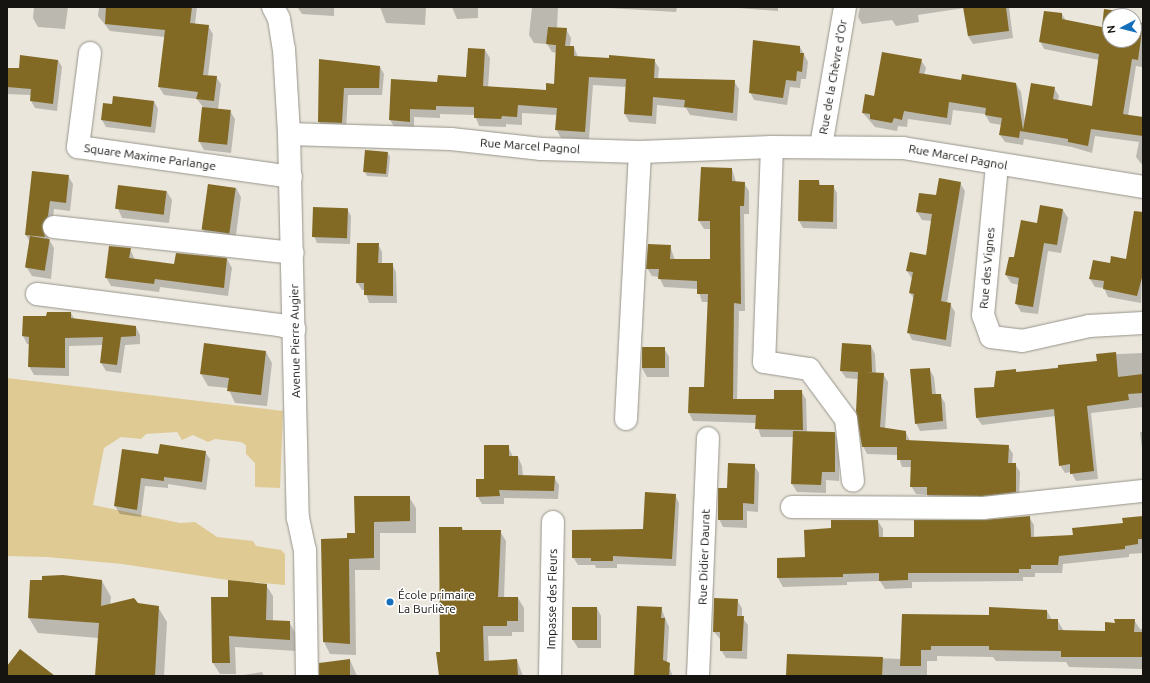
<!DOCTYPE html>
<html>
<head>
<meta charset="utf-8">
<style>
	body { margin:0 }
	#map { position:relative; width:1150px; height:683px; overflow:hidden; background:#eae6dc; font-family:Ubuntu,sans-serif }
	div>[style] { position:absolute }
	.green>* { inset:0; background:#dfca93 }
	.shadow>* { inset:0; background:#0003 }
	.building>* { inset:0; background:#826a25; transform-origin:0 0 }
	.roads { filter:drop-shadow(0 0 1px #97948a) drop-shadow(0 0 1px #97948a) }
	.minor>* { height:22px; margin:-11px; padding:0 11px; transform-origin:11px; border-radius:11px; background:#fff }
	.dots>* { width:11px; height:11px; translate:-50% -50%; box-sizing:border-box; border:2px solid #fff; border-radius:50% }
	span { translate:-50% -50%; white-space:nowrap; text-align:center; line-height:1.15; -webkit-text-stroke:3px #fff; paint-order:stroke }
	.street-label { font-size:12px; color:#151410 }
	.poi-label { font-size:12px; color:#151410 }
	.left { translate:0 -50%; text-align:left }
	.frame { position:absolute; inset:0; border:8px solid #151410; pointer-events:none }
	.north { position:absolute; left:1102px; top:8px; width:40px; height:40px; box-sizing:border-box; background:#fff; border:1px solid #a1a19f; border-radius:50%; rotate:263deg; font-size:11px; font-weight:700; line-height:16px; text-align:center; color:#151410 }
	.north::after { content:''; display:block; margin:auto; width:14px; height:18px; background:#146fbc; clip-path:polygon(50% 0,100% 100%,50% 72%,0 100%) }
</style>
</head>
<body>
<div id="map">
	<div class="green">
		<i style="clip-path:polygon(7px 378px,283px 411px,280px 488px,255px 487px,255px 463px,246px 454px,246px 445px,241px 442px,215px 439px,208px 442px,193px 435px,182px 440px,177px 432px,146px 434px,141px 439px,121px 437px,104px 448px,93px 505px,180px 523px,195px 522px,217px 537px,253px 541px,256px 546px,281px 550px,285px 554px,285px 585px,228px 580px,122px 564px,47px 557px,7px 556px)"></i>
	</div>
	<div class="shadow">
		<i style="clip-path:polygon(34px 7px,68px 7px,65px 29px,38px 27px,33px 18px)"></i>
		<i style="clip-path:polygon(99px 7px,197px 7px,195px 24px,208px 26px,213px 34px,208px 76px,216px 77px,221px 84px,218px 109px,230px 111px,235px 119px,231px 153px,204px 150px,199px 141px,203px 107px,197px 99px,164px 95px,159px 87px,165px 37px,110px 31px,98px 16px)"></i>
		<i style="clip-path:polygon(334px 7px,334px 16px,302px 14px,298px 8px)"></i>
		<i style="clip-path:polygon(380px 7px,426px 7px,425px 25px,386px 23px)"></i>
		<i style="clip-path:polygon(452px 7px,478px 7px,478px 18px,457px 19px)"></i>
		<i style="clip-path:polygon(532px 7px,558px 7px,557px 29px,566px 29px,571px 38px,570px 47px,574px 47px,578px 57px,654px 60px,659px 68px,658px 79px,734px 81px,739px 89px,737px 121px,690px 115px,686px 108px,657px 105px,656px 124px,629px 122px,625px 114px,626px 87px,593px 85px,589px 139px,561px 138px,556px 129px,557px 115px,522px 113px,522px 125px,506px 124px,506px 127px,479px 126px,475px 115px,440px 114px,440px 118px,414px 117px,414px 130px,395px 128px,390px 120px,438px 83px,467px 78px,485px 50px,490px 58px,488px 88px,547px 91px,555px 85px,557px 53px,552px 52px,547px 44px,534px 43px,529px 35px)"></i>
		<i style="clip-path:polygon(591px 7px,677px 7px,676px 12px)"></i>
		<i style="clip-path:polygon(726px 7px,778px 7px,778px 11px)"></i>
		<i style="clip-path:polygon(860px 7px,1009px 7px,1013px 38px,973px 44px,968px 36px,964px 8px,918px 15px,919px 22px,896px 26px,892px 20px,862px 24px,858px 17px)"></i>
		<i style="clip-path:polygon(1105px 10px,1123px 13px,1125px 16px,1110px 16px,1110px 40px,1134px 40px,1134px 23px,1143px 24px,1142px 67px,1136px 66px,1128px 116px,1143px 118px,1143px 166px,1136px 157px,1139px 142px,1095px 136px,1092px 153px,1072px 147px,1024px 139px,1023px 145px,1005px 142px,1000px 135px,1002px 125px,990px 123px,985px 114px,953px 110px,951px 125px,908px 119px,907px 127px,898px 126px,897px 131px,875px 127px,863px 113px,875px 97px,921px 60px,926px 68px,924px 75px,962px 81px,1016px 84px,1021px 92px,1025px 122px,1054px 88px,1059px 96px,1058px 101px,1093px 107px,1099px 60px,1044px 49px,1040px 41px,1062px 14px,1066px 21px,1102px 28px)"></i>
		<i style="clip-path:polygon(800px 47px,808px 62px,806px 79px,801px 79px,800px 88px,790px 87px,787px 105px,754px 100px,750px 92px)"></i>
		<i style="clip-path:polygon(58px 60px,62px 67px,57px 111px,35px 108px,31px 101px,31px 95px,7px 94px,7px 69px,20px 69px)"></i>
		<i style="clip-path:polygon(320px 61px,380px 67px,384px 74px,382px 95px,348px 95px,346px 130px,323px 129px,319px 122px)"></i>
		<i style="clip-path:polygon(154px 101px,158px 109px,155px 133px,106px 127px,102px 120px)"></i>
		<i style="clip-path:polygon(388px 153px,390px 157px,388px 177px,367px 176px,365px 172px)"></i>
		<i style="clip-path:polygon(732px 169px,736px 182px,744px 183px,749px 191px,749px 214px,744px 214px,745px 311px,739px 311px,737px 400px,775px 400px,801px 391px,806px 399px,807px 432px,834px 433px,839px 441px,839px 481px,826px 480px,826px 493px,797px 492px,792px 484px,794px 437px,761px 437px,756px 423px,693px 421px,689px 413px,690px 388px,705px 388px,708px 302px,702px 302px,698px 289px,664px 287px,659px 277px,652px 276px,647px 268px,670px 246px,675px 260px,711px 260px,711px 229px,704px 229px,699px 221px)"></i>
		<i style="clip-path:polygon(33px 172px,68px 176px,73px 184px,70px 211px,54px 209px,52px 225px,46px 234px,54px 248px,51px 279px,32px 276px,27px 268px,30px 242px,26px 235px)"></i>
		<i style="clip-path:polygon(819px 181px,821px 186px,833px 186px,837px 193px,837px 229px,803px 228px,799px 221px)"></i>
		<i style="clip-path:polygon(960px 183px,965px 191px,947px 303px,950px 304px,955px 312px,951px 347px,912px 340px,908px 332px,914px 299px,910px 293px,912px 279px,907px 271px,927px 256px,932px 221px,922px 220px,917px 212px)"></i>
		<i style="clip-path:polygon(208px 185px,236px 188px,241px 197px,235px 242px,208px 239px,203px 230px)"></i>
		<i style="clip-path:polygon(119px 186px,167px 192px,172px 200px,169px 223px,122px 218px,118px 209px)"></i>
		<i style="clip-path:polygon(347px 209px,351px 216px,350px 244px,317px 243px,314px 236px)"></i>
		<i style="clip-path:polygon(1063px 210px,1068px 218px,1061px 253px,1048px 251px,1038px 314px,1021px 312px,1016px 303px,1019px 285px,1011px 283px,1006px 275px,1038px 224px)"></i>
		<i style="clip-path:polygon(1143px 230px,1141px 303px,1108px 297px,1104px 288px,1095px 287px,1090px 279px,1111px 265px,1127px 260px)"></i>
		<i style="clip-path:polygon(378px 244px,382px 252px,382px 264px,392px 264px,396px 272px,397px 303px,369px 303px,365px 290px,362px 290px,357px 282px)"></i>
		<i style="clip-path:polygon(130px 249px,135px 260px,175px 265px,227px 259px,232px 268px,228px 296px,160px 287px,159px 292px,111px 286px,106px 277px)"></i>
		<i style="clip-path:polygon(71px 313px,75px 320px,136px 327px,140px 335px,140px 344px,125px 345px,121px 373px,106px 371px,101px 363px,103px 345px,69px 346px,69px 376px,34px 375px,29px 366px,30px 344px,27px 344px,23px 336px,24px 317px,47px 317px)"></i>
		<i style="clip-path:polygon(205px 344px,266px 352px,272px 363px,267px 406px,235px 403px,228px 388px,208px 386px,201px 374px)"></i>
		<i style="clip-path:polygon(871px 346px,875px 354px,876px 373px,883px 374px,888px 382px,885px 429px,905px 431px,910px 441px,1008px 446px,1013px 454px,1012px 464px,1015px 464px,1020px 472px,1019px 500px,933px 503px,928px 495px,916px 494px,911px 486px,912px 467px,902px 467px,898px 455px,867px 454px,863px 446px,858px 379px,846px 378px,841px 371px)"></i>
		<i style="clip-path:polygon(643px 348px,664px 348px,669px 357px,669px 377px,647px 377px,642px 368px)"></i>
		<i style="clip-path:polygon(1143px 353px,1143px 407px,1091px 413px,1098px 479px,1076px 481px,1071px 472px,1065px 473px,1060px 465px,1056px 416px,982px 425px,977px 418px,995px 388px,1016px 370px,1017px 373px,1098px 362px,1097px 355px)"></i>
		<i style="clip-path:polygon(929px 369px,934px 377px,936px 395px,940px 395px,945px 403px,947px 429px,920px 431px,916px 423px)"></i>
		<i style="clip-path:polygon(1140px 432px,1143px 432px,1143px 456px)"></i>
		<i style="clip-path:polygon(508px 446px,513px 457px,518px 457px,522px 466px,523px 476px,554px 477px,559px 485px,558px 499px,504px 498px,504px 504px,482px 504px,477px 496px)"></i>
		<i style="clip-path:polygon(205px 452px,210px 459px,206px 490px,168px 484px,168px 488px,145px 486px,141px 517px,120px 514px,115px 506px,159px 455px)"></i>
		<i style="clip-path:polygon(754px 465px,759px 473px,758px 512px,747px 511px,747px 528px,723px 527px,719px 519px,728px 489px)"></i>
		<i style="clip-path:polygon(675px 495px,679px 503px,676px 566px,617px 564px,617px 568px,596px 568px,595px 565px,578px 565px,573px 557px,644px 530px)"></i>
		<i style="clip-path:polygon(409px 497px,416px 508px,416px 533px,380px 533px,380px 570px,355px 570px,356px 655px,330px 654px,324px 642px,322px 540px,348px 539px)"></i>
		<i style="clip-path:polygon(1029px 517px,1034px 525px,1034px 538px,1074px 536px,1124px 524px,1143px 517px,1142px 553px,1129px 554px,1129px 557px,1063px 564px,1062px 573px,1035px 573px,1035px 577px,1023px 577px,1023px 581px,912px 582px,912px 588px,885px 589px,880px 581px,847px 582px,847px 585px,783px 587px,778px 578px,778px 559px,806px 558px,832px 529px,878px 521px,883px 529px,883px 538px,915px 538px,983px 522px)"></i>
		<i style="clip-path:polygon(462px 528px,464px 531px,500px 531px,506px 541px,504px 598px,518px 598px,524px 608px,524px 632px,512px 632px,512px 636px,488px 636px,489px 662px,517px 660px,523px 676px,440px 676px,441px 653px)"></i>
		<i style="clip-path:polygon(102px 581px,111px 597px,110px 605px,158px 607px,167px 622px,164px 676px,96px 676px,99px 638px,38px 633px,29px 618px)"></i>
		<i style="clip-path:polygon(266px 585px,273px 596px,273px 621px,289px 622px,296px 634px,296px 651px,235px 647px,236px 674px,220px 674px,213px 663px,229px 598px)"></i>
		<i style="clip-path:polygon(737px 600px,742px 608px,742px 617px,748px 625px,747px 659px,726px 658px,721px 650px,721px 640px,714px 632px)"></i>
		<i style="clip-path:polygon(597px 608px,601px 616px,601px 648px,578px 648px,573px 640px)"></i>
		<i style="clip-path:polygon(661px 608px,669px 627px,667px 663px,673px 676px,635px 676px)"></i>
		<i style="clip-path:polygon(1047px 611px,1052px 620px,1057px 620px,1064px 631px,1106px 632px,1116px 624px,1134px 620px,1140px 629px,1143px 629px,1143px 669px,1069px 667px,1066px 662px,996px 661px,993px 657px,937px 656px,937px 661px,927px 661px,927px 676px,787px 676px,788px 655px,901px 659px,990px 616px)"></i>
		<i style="clip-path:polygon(350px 660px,357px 676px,324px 676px)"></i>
		<i style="clip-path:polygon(262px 672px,264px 676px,237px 676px)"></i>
		<i style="clip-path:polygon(596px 675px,596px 676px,574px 676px)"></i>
	</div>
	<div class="building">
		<i style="clip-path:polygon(106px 7px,192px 7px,190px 23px,209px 25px,203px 75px,217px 76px,214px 101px,196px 99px,198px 92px,158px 87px,165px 30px,105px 24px)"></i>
		<i style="clip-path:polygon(963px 7px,1006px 7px,1009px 31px,968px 36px)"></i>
		<i style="clip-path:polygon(1104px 9px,1124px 12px,1123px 16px,1110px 16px,1110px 40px,1134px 40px,1134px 22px,1143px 23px,1138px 60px,1132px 59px,1123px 114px,1143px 117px,1143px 136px,1091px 129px,1088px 146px,1068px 142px,1068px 139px,1020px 131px,1019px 138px,999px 135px,1002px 118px,985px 115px,986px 108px,949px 102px,947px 118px,904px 111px,902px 120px,894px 118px,892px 123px,870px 119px,870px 114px,862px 113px,865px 94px,874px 96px,882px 52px,922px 59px,919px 73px,961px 80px,962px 74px,1016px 83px,1023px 130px,1031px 83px,1055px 87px,1053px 99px,1092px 106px,1099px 54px,1039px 42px,1044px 11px,1062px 13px,1062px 19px,1102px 27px)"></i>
		<i style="clip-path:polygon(548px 27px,567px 28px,565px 46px,574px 46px,574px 56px,609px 58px,609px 55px,655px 59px,654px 78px,735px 80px,733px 113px,684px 107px,685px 100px,653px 97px,652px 116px,624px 114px,626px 79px,589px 77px,585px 132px,555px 130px,557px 108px,518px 105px,517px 117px,502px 116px,501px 119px,474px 118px,474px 107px,436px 106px,436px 110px,410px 109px,410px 122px,389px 120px,391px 79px,437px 82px,438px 75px,466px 77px,468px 48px,485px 49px,483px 86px,546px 90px,546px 83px,554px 84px,556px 45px,564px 46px,546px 44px)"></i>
		<i style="clip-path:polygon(753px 40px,800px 46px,800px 53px,804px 53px,802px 72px,797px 71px,796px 81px,786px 80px,783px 98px,749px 93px)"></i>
		<i style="clip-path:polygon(20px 55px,58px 60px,53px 104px,30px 101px,31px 89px,7px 87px,7px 68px,19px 68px)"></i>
		<i style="clip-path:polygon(319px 59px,380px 66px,379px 88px,344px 88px,342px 123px,318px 122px)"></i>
		<i style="clip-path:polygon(113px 96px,154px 101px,151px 127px,101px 120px,103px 103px,112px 104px)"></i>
		<i style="left:202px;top:107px;width:29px;height:35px;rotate:6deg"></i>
		<i style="left:365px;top:150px;width:23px;height:22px;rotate:5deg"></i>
		<i style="clip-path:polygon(701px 167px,732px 168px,732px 181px,745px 182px,744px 206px,740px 206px,741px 304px,734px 303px,733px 399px,774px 399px,774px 390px,802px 390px,803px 430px,755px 429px,756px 415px,688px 413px,689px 387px,704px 387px,708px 294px,697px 294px,697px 281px,658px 279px,659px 269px,646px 269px,648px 244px,671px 245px,670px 259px,710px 259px,710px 221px,698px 221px)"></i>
		<i style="clip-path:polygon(32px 171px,69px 175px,66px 203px,50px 201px,48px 216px,42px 225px,45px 237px,25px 235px)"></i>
		<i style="clip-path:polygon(939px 178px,961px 182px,941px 301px,951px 303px,946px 340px,907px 333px,914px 294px,909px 293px,913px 272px,906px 271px,910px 252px,926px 255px,932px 214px,916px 212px,919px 193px,936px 195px)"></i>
		<i style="clip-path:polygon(799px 180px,819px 180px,819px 185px,834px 185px,833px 222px,798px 221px)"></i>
		<i style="left:208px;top:184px;width:28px;height:46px;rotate:8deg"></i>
		<i style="left:118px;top:185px;width:49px;height:24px;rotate:7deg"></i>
		<i style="clip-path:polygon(1040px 205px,1063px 209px,1057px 245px,1044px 243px,1033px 307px,1015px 304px,1019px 278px,1005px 275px,1009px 257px,1014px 257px,1021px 220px,1037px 223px)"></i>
		<i style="left:313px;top:207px;width:35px;height:30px;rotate:2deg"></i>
		<i style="clip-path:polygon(1134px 211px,1143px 212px,1143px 274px,1137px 296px,1103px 289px,1104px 281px,1089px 279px,1093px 260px,1110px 263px,1111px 256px,1126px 259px)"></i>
		<i style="left:30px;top:236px;width:20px;height:32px;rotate:9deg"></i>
		<i style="clip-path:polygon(357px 243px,379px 243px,378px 263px,393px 263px,393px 296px,364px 295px,364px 283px,356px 283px)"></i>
		<i style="clip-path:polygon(109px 246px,131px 248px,129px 258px,174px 264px,176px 253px,227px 258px,224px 288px,155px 279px,154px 284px,105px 278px)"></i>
		<i style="clip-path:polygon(47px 312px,71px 312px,71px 318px,136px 326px,136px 336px,121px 337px,117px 365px,100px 363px,103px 337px,65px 338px,65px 368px,28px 367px,29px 337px,22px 336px,23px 316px,46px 316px)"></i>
		<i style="clip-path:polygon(204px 343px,266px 351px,261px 395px,227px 391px,229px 378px,200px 374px)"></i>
		<i style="clip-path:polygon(842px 343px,871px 345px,872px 372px,866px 372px,884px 373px,880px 427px,906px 431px,906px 440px,1009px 445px,1008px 463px,1016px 463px,1016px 492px,982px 496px,927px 495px,927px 487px,910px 487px,911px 460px,897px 460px,897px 447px,862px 447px,856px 411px,858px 372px,840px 371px)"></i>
		<i style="left:642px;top:347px;width:23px;height:21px"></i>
		<i style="clip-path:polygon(1116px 352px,1118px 377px,1143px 374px,1143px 393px,1128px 394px,1129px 400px,1087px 406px,1094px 471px,1070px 474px,1070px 464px,1059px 466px,1054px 409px,976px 418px,974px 388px,994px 387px,996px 371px,1016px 369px,1016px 372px,1058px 368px,1058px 365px,1097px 361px,1096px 354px)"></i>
		<i style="clip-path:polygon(930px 368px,932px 394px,941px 394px,943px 421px,915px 424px,910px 369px)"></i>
		<i style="clip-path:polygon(793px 431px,835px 432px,835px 472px,822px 472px,821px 485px,791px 484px)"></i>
		<i style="clip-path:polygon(160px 444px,206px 451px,202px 482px,164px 477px,164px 481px,141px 478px,137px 510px,114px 506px,122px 449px,158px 454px)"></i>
		<i style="clip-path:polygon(484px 445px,509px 445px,509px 456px,518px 456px,518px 475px,555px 476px,554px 491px,499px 490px,500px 496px,476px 497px,476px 479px,484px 479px)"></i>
		<i style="clip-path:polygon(728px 463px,755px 464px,754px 504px,743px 503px,743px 520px,718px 520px,718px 488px,727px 488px)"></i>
		<i style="clip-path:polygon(645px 492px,676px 494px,672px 559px,613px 556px,613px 561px,591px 561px,591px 558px,572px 558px,572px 530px,643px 529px)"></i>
		<i style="clip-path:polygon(354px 496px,410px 496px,410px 521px,374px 522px,374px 558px,349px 559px,350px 644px,323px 642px,321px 539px,347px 538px,347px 533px,355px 533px)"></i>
		<i style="clip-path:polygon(1030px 516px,1031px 537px,1073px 535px,1072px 528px,1123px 523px,1122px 518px,1143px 516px,1143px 539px,1138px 539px,1138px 544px,1125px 546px,1125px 549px,1059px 556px,1058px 565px,1031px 565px,1031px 569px,1019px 569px,1019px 573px,908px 573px,908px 580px,879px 581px,879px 573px,843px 574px,843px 577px,777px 578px,777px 558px,805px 557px,804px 530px,831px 528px,831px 520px,878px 520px,879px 537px,914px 537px,914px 520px,983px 520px)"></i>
		<i style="clip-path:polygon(439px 527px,462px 527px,462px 530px,501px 530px,498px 597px,518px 597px,518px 621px,507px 621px,507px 626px,483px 626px,484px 661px,517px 659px,518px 676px,439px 676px,436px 652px,440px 652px)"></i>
		<i style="clip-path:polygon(63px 575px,102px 580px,101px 606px,134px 598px,138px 603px,159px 606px,155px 676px,95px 676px,99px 623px,28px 618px,30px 580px,42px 580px,42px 576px)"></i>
		<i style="clip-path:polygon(228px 580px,267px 584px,266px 620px,290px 621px,290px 640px,229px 636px,230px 663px,212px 663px,211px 597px,228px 597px)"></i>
		<i style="clip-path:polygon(714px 598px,738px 599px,737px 616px,744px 616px,742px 651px,720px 651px,720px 632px,713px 632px)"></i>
		<i style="clip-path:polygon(637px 606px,662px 607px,661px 618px,665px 618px,663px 660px,670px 663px,669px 676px,634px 676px)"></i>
		<i style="left:572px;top:607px;width:25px;height:33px"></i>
		<i style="clip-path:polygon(989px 607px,1047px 610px,1047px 619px,1058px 619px,1058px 630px,1105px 631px,1105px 622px,1115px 623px,1114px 619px,1135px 619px,1134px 632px,1143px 632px,1143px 657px,1061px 657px,1061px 651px,989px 650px,989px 646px,931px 646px,931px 650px,921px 650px,921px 666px,900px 666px,902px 614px,989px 615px)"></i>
		<i style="clip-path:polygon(20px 649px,55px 676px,7px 676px,7px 666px)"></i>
		<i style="clip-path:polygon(787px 654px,883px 657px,882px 676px,786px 676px)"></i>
		<i style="clip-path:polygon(350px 659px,350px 676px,319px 676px,319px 663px)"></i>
	</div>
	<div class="roads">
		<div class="minor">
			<i style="left:273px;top:7px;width:13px;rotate:63deg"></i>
			<i style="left:279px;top:19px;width:30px;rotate:81deg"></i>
			<i style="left:284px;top:49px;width:85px;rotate:86.6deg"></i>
			<i style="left:289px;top:134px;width:384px;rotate:88.7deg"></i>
			<i style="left:298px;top:518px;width:33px;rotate:78deg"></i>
			<i style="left:305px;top:550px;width:126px;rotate:89.1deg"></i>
			<i style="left:90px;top:53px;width:95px;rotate:97.3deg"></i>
			<i style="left:78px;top:147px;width:215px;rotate:8deg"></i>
			<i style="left:289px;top:134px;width:162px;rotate:1.8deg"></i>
			<i style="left:451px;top:139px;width:91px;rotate:6.3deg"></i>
			<i style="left:541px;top:149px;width:99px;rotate:1.7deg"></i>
			<i style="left:640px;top:152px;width:132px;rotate:-2.2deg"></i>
			<i style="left:772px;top:147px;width:131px;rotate:0.4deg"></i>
			<i style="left:903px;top:148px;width:243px;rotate:9.2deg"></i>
			<i style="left:821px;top:146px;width:141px;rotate:-80.2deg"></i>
			<i style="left:772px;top:147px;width:215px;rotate:92.1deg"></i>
			<i style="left:764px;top:362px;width:46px;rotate:8.8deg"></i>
			<i style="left:809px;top:369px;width:62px;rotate:53.5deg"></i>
			<i style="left:846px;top:419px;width:62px;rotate:83.6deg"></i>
			<i style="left:997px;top:165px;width:151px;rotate:95.3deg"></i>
			<i style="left:983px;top:315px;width:23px;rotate:70deg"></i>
			<i style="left:991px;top:337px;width:31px;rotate:7deg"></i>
			<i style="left:1022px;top:341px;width:69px;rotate:-12.6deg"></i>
			<i style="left:1089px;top:326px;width:54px;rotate:-3.2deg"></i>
			<i style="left:54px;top:227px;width:240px;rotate:6.2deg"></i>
			<i style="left:37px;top:294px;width:244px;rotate:7.3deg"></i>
			<i style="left:279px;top:325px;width:16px;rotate:14deg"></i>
			<i style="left:626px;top:419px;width:267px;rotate:-87deg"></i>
			<i style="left:792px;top:507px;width:191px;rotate:0.3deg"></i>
			<i style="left:983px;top:508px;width:161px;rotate:-6.1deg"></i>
			<i style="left:550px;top:676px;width:154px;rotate:-88.9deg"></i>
			<i style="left:698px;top:676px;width:238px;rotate:-87.6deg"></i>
		</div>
	</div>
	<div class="dots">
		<i style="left:390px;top:602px;background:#146fbc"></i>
	</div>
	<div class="street-label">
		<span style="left:833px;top:77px;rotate:-80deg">Rue de la Chèvre d'Or</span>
		<span style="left:530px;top:146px;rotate:4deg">Rue Marcel Pagnol</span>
		<span style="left:150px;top:157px;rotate:8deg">Square Maxime Parlange</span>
		<span style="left:958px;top:157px;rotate:10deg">Rue Marcel Pagnol</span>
		<span style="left:987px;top:268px;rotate:-85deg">Rue des Vignes</span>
		<span style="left:295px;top:341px;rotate:-91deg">Avenue Pierre Augier</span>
		<span style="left:704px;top:557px;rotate:-88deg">Rue Didier Daurat</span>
		<span style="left:552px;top:599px;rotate:-89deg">Impasse des Fleurs</span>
	</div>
	<div class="poi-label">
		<span class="left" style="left:398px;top:602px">École primaire<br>La Burlière</span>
	</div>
	<div class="frame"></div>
	<div class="north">N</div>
</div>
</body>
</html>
